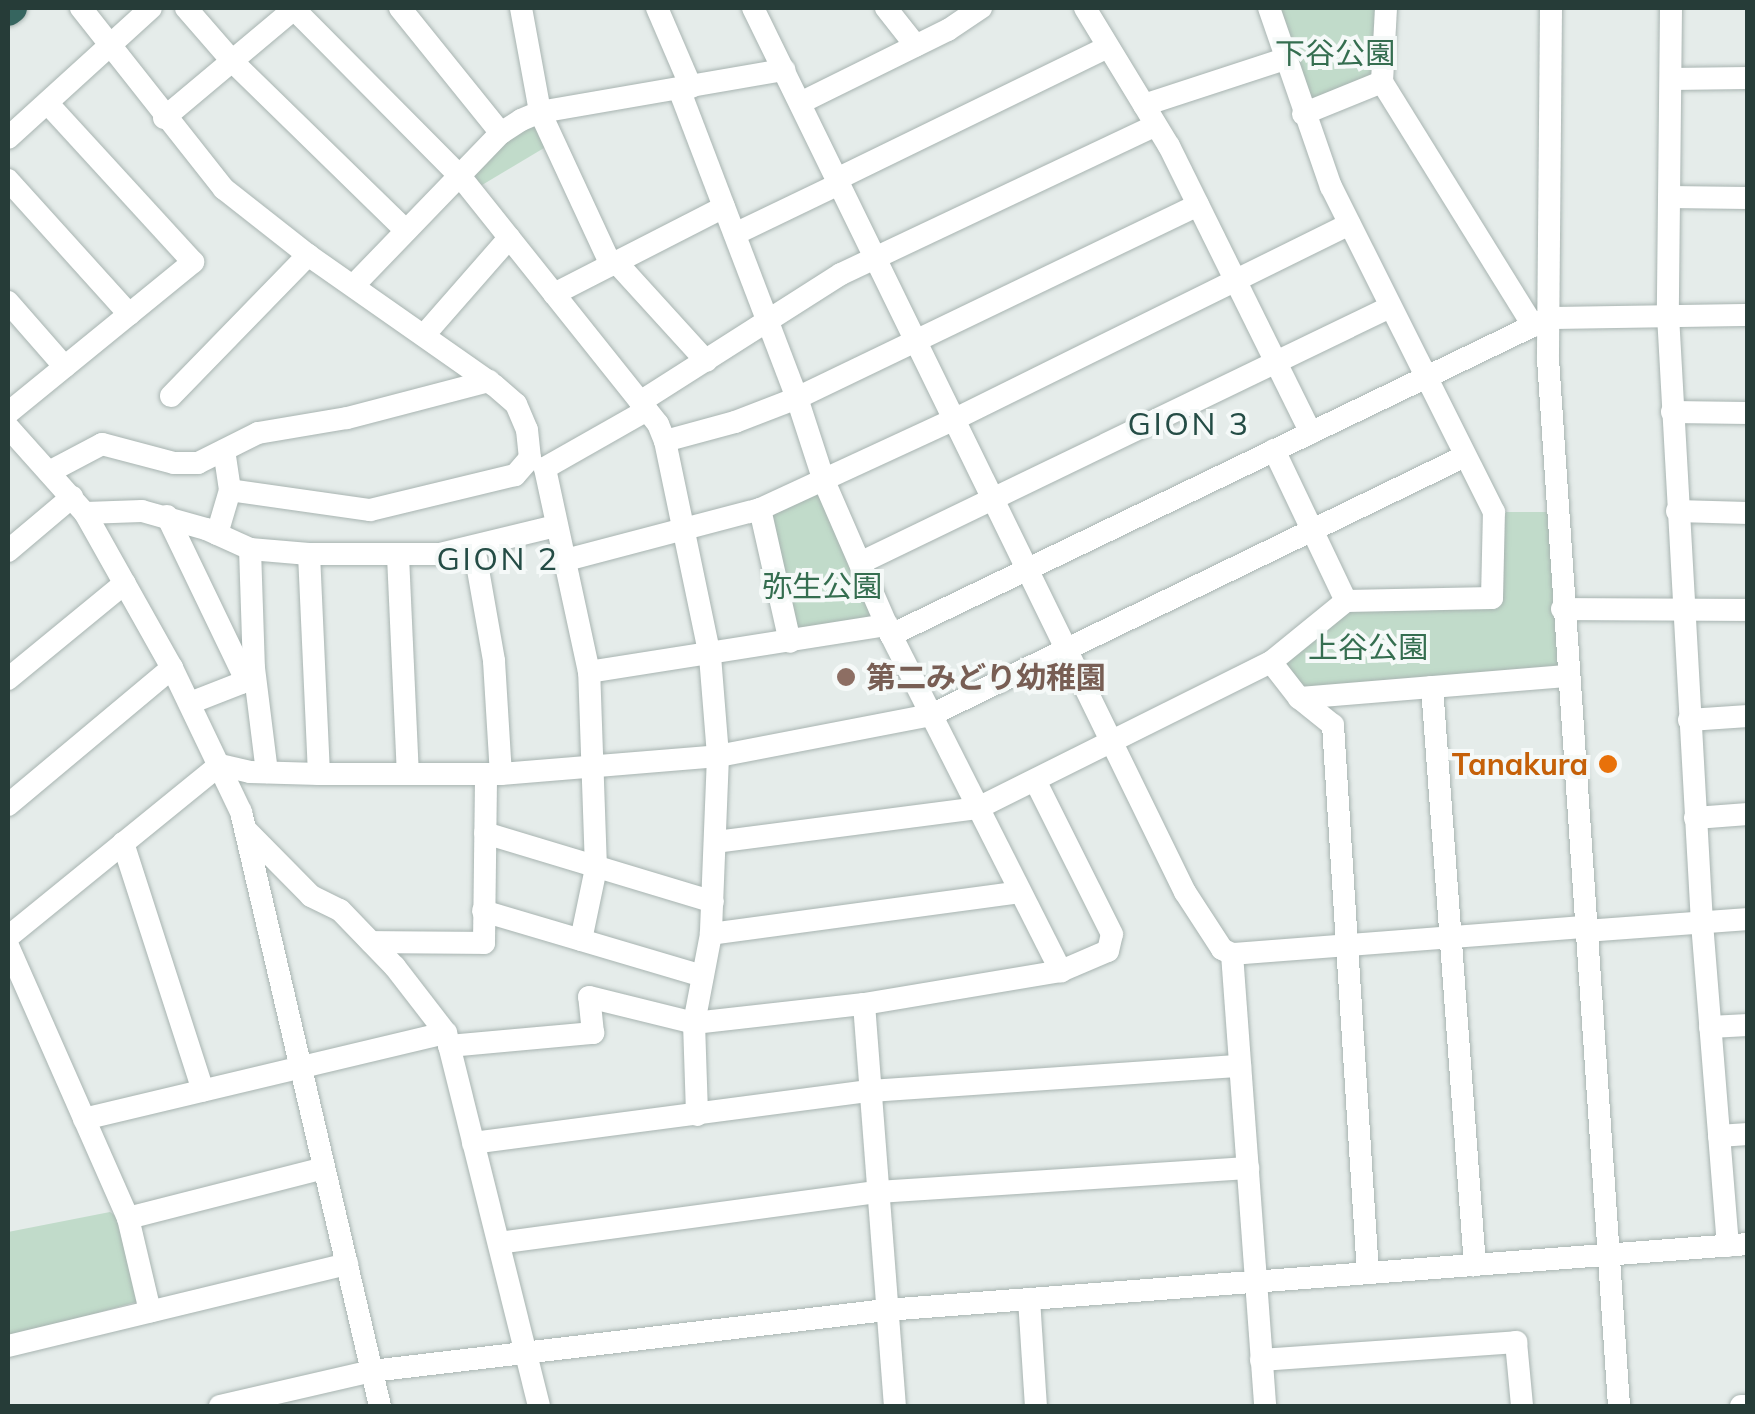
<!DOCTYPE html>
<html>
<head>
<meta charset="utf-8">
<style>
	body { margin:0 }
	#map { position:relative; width:1755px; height:1414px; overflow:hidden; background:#e5ecea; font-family:Mulish,"Noto Sans JP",sans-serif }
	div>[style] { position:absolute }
	.green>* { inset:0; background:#c1dbca }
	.roads { filter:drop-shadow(0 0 2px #a8b4b1) drop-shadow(0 0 2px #a8b4b1) }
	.minor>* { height:22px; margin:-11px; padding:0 11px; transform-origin:11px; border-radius:11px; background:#fff }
	.highway>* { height:30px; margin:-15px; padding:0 15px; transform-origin:15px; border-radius:15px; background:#36655f }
	.dots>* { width:28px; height:28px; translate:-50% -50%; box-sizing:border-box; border:5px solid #f5f9f8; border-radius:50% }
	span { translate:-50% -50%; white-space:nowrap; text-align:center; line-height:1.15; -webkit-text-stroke:8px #f5f9f8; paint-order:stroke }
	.park-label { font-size:30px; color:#356e50 }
	.education-label { font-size:30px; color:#785e54; font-weight:700 }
	.left { translate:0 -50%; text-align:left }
	.food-label { font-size:30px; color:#c56008; font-weight:700 }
	.right { translate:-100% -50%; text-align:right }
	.neighbourhood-label { font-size:32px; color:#244c45; letter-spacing:2.5px }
	.frame { position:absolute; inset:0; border:10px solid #263c38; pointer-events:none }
</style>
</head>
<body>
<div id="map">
	<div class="green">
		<i style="clip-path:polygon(1269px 8px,1386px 8px,1382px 82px,1303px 114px)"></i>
		<i style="clip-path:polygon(540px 112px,554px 142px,472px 191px,460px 176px)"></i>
		<i style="clip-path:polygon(824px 481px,887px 625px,790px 642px,760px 509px)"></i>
		<i style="clip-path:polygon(1494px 512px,1557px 512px,1567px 676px,1299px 698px,1271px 662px,1346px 601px,1492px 598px)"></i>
		<i style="clip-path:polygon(110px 1212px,120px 1219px,139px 1295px,136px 1302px,8px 1338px,8px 1232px)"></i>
	</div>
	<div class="roads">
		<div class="minor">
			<i style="left:81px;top:8px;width:231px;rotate:51.7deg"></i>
			<i style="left:224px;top:189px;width:107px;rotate:38.2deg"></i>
			<i style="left:308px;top:255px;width:227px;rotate:35deg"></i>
			<i style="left:494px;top:385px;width:29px;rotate:41deg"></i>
			<i style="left:516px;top:404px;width:28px;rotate:67deg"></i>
			<i style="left:527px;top:430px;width:28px;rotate:84deg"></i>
			<i style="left:530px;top:458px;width:23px;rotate:131deg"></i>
			<i style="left:515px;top:475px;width:149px;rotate:166.4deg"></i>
			<i style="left:370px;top:510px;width:141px;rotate:-171.9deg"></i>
			<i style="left:186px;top:8px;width:70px;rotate:49deg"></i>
			<i style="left:232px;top:61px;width:243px;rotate:44.3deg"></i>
			<i style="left:293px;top:8px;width:237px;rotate:45.2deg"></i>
			<i style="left:460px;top:176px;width:317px;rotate:51.4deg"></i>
			<i style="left:658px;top:424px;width:18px;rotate:68deg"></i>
			<i style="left:665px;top:441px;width:220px;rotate:78.2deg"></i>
			<i style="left:710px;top:656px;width:100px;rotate:85.4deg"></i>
			<i style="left:718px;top:756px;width:178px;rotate:92.3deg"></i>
			<i style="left:711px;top:934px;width:91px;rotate:100.8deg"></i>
			<i style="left:694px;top:1023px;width:92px;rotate:88.1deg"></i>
			<i style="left:400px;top:8px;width:161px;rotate:51.1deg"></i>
			<i style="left:521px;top:8px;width:106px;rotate:79.6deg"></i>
			<i style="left:540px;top:112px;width:169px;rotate:65.1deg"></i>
			<i style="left:657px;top:8px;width:86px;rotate:66.7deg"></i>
			<i style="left:753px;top:8px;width:984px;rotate:63.96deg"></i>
			<i style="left:1185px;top:892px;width:68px;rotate:57deg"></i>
			<i style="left:1222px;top:949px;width:11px;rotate:27deg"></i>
			<i style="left:1232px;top:954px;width:354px;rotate:-4.4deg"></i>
			<i style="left:886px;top:8px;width:48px;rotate:51.7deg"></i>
			<i style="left:1085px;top:8px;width:162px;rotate:58.7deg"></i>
			<i style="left:1169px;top:146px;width:320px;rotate:63.7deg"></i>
			<i style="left:1386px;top:8px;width:74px;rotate:93.1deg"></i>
			<i style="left:1382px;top:82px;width:287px;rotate:58.2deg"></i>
			<i style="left:1551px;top:8px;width:351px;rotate:90.5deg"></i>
			<i style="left:1548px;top:359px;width:1049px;rotate:86.12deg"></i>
			<i style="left:1671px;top:8px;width:307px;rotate:90.6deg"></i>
			<i style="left:1668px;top:315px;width:609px;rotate:86.8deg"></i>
			<i style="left:1702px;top:923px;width:324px;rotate:85.4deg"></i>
			<i style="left:1671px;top:79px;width:77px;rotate:-0.7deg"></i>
			<i style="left:679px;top:89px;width:331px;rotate:69.1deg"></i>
			<i style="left:797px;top:398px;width:87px;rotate:72deg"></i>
			<i style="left:824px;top:481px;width:168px;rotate:66.5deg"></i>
			<i style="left:891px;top:635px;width:377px;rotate:63.2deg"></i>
			<i style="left:800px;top:103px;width:165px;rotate:-26.3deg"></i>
			<i style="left:948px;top:30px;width:40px;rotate:-34deg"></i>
			<i style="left:1144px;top:105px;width:148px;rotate:-18.1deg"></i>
			<i style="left:1303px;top:114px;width:85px;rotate:-22.1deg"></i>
			<i style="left:164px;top:118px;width:171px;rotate:-40deg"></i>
			<i style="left:8px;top:138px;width:193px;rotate:-42.3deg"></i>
			<i style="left:837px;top:179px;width:301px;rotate:-26deg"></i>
			<i style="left:8px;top:180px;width:181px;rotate:47.9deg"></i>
			<i style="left:1669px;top:197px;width:79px;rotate:0.7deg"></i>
			<i style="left:735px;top:234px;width:115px;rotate:-25.7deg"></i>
			<i style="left:616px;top:262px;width:134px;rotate:47.7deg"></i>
			<i style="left:354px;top:285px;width:211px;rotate:-46deg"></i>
			<i style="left:501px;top:133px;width:24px;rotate:-33deg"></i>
			<i style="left:521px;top:120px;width:21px;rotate:-23deg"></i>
			<i style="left:540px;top:112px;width:248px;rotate:-9.8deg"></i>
			<i style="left:554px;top:294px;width:191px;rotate:-27.1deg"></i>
			<i style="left:8px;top:302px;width:86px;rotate:48.8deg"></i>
			<i style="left:425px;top:334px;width:128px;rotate:-48.8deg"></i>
			<i style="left:171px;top:396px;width:197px;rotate:-45.8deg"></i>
			<i style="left:640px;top:402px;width:238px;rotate:-32.5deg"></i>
			<i style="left:841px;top:274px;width:348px;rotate:-25.3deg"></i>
			<i style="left:1672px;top:412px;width:76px;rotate:0.8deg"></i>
			<i style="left:8px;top:413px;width:239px;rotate:-39.2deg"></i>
			<i style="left:193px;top:262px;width:214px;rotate:-132.5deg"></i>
			<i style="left:8px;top:427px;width:115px;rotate:48.2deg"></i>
			<i style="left:85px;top:513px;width:178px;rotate:60.7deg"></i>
			<i style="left:172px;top:668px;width:160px;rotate:64.4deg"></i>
			<i style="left:241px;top:812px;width:610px;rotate:76.83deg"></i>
			<i style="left:665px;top:441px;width:73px;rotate:-15.2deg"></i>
			<i style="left:735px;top:422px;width:66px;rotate:-21.2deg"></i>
			<i style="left:797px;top:398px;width:445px;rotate:-25.7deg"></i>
			<i style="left:1274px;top:450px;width:167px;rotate:64.5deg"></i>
			<i style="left:49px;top:472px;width:60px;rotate:-27.8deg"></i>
			<i style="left:102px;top:444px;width:74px;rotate:14.8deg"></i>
			<i style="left:174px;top:463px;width:24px"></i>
			<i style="left:198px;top:463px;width:67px;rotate:-26.6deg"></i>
			<i style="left:258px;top:433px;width:90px;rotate:-9.6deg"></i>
			<i style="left:347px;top:418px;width:147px;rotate:-14.6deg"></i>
			<i style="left:760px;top:509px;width:136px;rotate:77.3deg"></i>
			<i style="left:1677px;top:511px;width:71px;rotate:1.6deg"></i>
			<i style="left:85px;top:513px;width:57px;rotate:-2deg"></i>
			<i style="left:142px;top:511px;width:66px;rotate:15.7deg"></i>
			<i style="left:206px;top:529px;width:48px;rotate:24.4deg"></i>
			<i style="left:250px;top:549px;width:59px;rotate:4.8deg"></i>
			<i style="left:309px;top:554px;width:131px"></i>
			<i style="left:440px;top:554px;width:119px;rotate:-13.6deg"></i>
			<i style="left:167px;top:516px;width:180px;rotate:64.3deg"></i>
			<i style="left:217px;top:534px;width:46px;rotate:-73.5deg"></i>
			<i style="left:230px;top:490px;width:40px;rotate:-98.5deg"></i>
			<i style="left:474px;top:547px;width:116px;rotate:80deg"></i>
			<i style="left:494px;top:661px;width:113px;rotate:86.5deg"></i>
			<i style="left:250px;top:549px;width:119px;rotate:88.1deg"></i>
			<i style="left:254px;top:668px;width:105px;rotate:82.9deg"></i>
			<i style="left:8px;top:551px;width:84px;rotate:-40.2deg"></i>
			<i style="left:309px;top:554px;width:220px;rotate:87.4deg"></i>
			<i style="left:398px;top:556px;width:217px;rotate:87.4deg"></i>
			<i style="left:566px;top:560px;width:201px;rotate:-14.7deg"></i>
			<i style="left:760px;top:509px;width:215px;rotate:-24.8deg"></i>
			<i style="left:955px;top:419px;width:440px;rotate:-26.3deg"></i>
			<i style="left:860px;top:563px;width:589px;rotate:-25.78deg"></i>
			<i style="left:1562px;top:609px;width:186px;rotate:0.3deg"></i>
			<i style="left:891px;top:635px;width:730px;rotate:-25.72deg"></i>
			<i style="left:1549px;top:318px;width:199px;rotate:-0.9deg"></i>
			<i style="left:1271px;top:662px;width:46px;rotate:52.1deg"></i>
			<i style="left:1299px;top:698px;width:43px;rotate:38.5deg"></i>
			<i style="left:1333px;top:725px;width:549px;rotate:86.35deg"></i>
			<i style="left:589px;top:672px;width:302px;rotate:-9deg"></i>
			<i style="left:8px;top:679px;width:151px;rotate:-39.4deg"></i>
			<i style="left:1432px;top:687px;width:580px;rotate:85.75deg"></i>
			<i style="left:1299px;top:698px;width:269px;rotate:-4.7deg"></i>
			<i style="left:190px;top:703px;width:55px;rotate:-21.4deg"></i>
			<i style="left:241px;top:683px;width:17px;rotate:-50deg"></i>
			<i style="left:1689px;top:720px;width:59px;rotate:-3.9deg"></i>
			<i style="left:8px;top:805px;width:214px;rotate:-39.9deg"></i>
			<i style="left:1695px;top:818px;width:53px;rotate:-4.3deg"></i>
			<i style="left:247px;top:831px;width:91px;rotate:45.4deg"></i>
			<i style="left:311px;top:896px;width:32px;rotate:26deg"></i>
			<i style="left:340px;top:910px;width:79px;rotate:46deg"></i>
			<i style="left:395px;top:967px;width:83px;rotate:52.3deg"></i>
			<i style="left:446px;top:1033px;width:384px;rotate:76deg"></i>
			<i style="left:485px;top:833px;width:238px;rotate:16.8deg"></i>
			<i style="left:716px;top:842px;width:264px;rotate:-7.4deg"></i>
			<i style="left:978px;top:808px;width:327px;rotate:-26.5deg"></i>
			<i style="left:1271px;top:662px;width:97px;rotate:-39.1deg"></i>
			<i style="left:1346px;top:601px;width:146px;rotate:-1.2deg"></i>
			<i style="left:1492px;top:598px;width:86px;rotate:-88.7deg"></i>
			<i style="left:1494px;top:512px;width:364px;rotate:-116.6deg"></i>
			<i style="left:1331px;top:187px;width:189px;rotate:-109.1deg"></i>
			<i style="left:123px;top:843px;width:260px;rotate:72.1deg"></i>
			<i style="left:483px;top:911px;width:229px;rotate:16.5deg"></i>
			<i style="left:1586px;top:931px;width:162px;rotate:-4.2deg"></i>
			<i style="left:711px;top:934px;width:312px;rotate:-7.7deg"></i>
			<i style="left:8px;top:937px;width:273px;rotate:-39.1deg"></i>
			<i style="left:220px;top:765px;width:31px;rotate:13deg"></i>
			<i style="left:250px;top:772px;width:69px;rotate:1.7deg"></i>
			<i style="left:319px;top:774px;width:182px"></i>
			<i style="left:501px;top:774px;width:218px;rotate:-4.7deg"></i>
			<i style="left:718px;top:756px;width:217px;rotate:-10.9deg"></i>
			<i style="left:931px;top:715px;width:593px;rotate:-25.87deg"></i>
			<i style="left:581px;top:940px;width:74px;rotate:-78.2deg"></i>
			<i style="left:596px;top:868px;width:196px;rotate:-92deg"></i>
			<i style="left:589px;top:672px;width:209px;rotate:-102.2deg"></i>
			<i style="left:545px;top:468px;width:117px;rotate:-29.6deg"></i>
			<i style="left:371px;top:942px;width:113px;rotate:0.5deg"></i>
			<i style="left:484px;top:943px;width:169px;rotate:-89.3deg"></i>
			<i style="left:8px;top:946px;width:297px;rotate:66.2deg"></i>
			<i style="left:128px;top:1218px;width:96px;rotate:76.7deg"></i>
			<i style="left:1232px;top:954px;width:453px;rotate:85.8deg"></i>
			<i style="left:864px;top:1004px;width:403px;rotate:85.6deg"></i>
			<i style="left:1710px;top:1027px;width:38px;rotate:-3deg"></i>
			<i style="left:449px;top:1046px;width:145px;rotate:-5.2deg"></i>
			<i style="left:593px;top:1033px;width:36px;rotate:-96deg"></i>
			<i style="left:589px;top:997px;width:108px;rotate:13.9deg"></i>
			<i style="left:694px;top:1023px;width:171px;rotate:-6.4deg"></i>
			<i style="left:864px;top:1004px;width:200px;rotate:-9.5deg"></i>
			<i style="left:1061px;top:971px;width:51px;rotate:-23.1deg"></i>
			<i style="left:1108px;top:951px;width:17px;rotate:-77deg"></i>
			<i style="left:1112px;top:934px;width:172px;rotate:-116.6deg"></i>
			<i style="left:84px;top:1119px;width:372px;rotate:-13.4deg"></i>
			<i style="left:1719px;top:1136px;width:29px;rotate:-4deg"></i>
			<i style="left:473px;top:1143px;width:400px;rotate:-7.5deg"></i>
			<i style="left:870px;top:1091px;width:371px;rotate:-3.9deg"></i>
			<i style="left:128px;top:1218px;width:202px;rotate:-14.3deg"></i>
			<i style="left:499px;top:1243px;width:381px;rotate:-7.7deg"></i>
			<i style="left:877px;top:1192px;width:372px;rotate:-3.7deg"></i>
			<i style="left:1029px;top:1299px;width:107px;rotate:86.3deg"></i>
			<i style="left:8px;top:1346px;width:349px;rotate:-13.6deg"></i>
			<i style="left:1261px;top:1360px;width:256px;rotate:-4deg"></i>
			<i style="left:1516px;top:1342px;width:64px;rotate:84.6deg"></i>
			<i style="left:220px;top:1406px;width:156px;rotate:-13deg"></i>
			<i style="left:372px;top:1371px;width:518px;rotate:-6.77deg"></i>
			<i style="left:886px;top:1310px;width:865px;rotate:-4.38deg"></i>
			<i style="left:1741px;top:1406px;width:7px"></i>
		</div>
		<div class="highway">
			<i style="left:8px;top:11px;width:5px;rotate:-37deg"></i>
		</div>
	</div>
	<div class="dots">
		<i style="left:846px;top:677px;background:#8d6e63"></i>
		<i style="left:1608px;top:764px;background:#e8710a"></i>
	</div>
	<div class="park-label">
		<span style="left:1335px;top:53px">下谷公園</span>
		<span style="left:822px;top:586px">弥生公園</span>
		<span style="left:1368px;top:647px">上谷公園</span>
	</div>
	<div class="education-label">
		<span class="left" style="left:866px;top:677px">第二みどり幼稚園</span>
	</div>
	<div class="food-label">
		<span class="right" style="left:1588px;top:764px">Tanakura</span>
	</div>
	<div class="neighbourhood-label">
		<span style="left:1189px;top:423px">GION 3</span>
		<span style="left:498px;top:558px">GION 2</span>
	</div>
	<div class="frame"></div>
</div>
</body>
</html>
